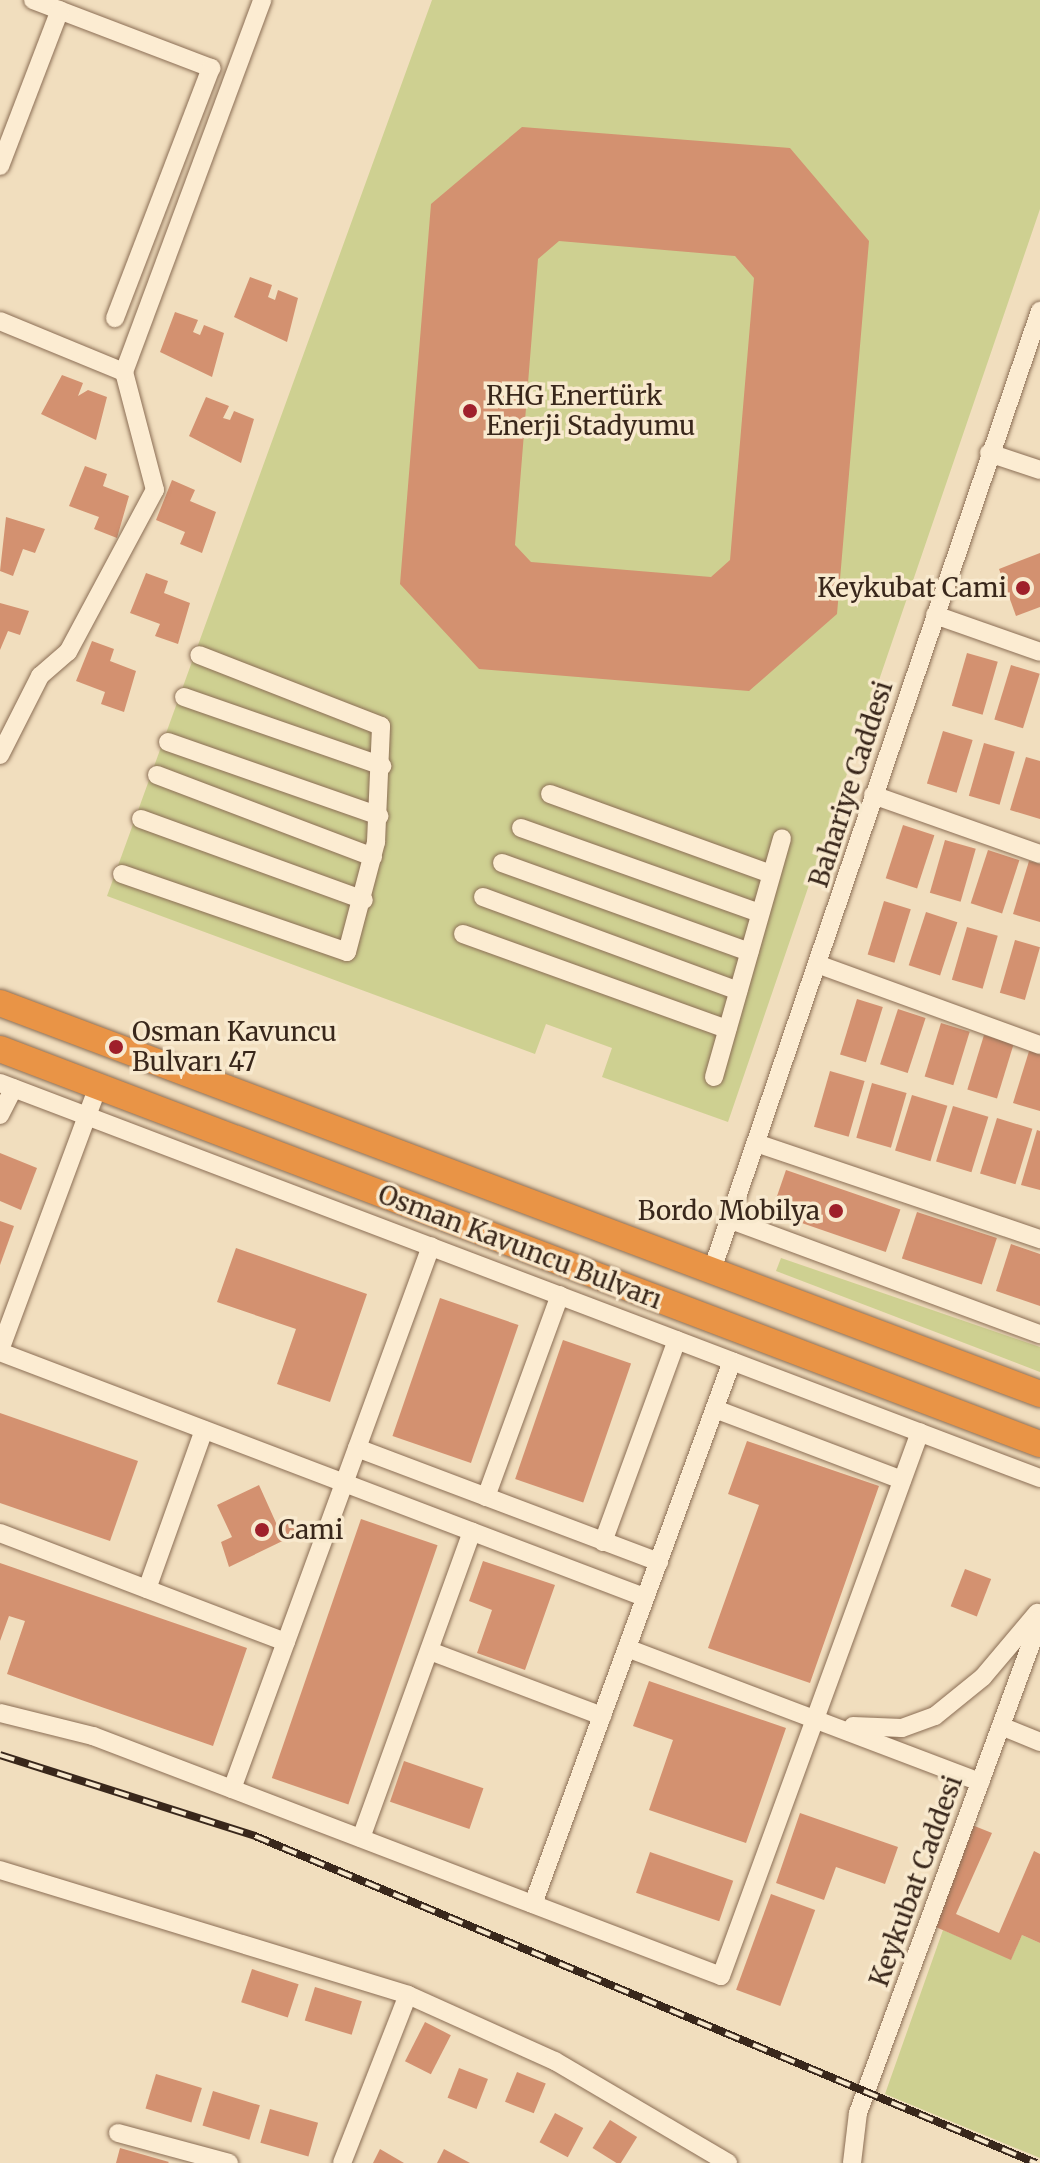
<!DOCTYPE html>
<html>
<head>
<meta charset="utf-8">
<style>
	body { margin:0 }
	#map { position:relative; width:1040px; height:2163px; overflow:hidden; background:#f1debe; font-family:Merriweather,serif }
	div>[style] { position:absolute }
	.green>* { inset:0; background:#ced091 }
	.building>* { inset:0; background:#d39170; transform-origin:0 0 }
	.roads { filter:drop-shadow(0 0 2px #8b6e55) drop-shadow(0 0 2px #8b6e55) }
	.minor>* { height:18px; margin:-9px; padding:0 9px; transform-origin:9px; border-radius:9px; background:#fcecd2 }
	.highway>* { height:26px; margin:-13px; padding:0 13px; transform-origin:13px; border-radius:13px; background:#e99446 }
	.rail>* { height:8px; margin-top:-4px; transform-origin:0; background:repeating-linear-gradient(90deg,#f8e9ce 0 15px,#39271b 0 30px); box-sizing:border-box; border-block:2px solid #39271b }
	.dots>* { width:22px; height:22px; translate:-50% -50%; box-sizing:border-box; border:4px solid #f8e9ce; border-radius:50% }
	span { translate:-50% -50%; white-space:nowrap; text-align:center; line-height:1.15; -webkit-text-stroke:7px #f8e9ce; paint-order:stroke }
	.poi-label { font-size:26px; color:#39271b }
	.left { translate:0 -50%; text-align:left }
	.right { translate:-100% -50%; text-align:right }
	.street-label { font-size:26px; color:#39271b }
</style>
</head>
<body>
<div id="map">
	<div class="green">
		<i style="clip-path:polygon(432px 0,1040px 0,1040px 209px,728px 1122px,602px 1077px,612px 1048px,546px 1024px,535px 1054px,107px 896px)"></i>
		<i style="clip-path:polygon(781px 1258px,1040px 1347px,1040px 1372px,776px 1271px)"></i>
		<i style="clip-path:polygon(943px 1930px,1011px 1959px,1022px 1935px,1040px 1943px,1040px 2158px,885px 2094px)"></i>
	</div>
	<div class="building">
		<i style="clip-path:polygon(evenodd,522px 127px,790px 148px,869px 241px,837px 614px,749px 691px,479px 669px,400px 584px,431px 204px,522px 127px,559px 241px,735px 256px,754px 278px,730px 560px,711px 577px,531px 562px,515px 545px,538px 259px,559px 241px)"></i>
		<i style="clip-path:polygon(250px 277px,272px 285px,268px 297px,275px 300px,278px 290px,298px 298px,287px 342px,234px 317px)"></i>
		<i style="clip-path:polygon(175px 312px,198px 320px,193px 332px,200px 335px,204px 325px,224px 333px,212px 377px,160px 352px)"></i>
		<i style="clip-path:polygon(62px 375px,83px 383px,78px 396px,88px 390px,107px 397px,96px 440px,41px 414px)"></i>
		<i style="clip-path:polygon(206px 397px,229px 406px,223px 418px,230px 420px,234px 411px,254px 419px,241px 463px,189px 436px)"></i>
		<i style="clip-path:polygon(85px 466px,107px 474px,103px 486px,129px 496px,117px 538px,94px 529px,99px 517px,69px 506px)"></i>
		<i style="clip-path:polygon(172px 480px,195px 490px,190px 501px,216px 512px,202px 553px,180px 544px,185px 532px,156px 520px)"></i>
		<i style="clip-path:polygon(6px 517px,45px 529px,35px 553px,23px 549px,13px 576px,0 571px)"></i>
		<i style="clip-path:polygon(1040px 553px,1040px 607px,1016px 616px,999px 569px)"></i>
		<i style="clip-path:polygon(146px 573px,168px 581px,164px 593px,190px 603px,178px 644px,155px 636px,160px 624px,130px 613px)"></i>
		<i style="clip-path:polygon(0 603px,29px 611px,20px 635px,8px 631px,0 650px)"></i>
		<i style="clip-path:polygon(92px 641px,114px 649px,110px 661px,136px 671px,124px 712px,101px 704px,105px 692px,76px 681px)"></i>
		<i style="left:967px;top:653px;width:32px;height:55px;rotate:16deg"></i>
		<i style="left:1011px;top:665px;width:30px;height:57px;rotate:17deg"></i>
		<i style="left:943px;top:731px;width:31px;height:55px;rotate:17deg"></i>
		<i style="left:984px;top:743px;width:32px;height:55px;rotate:16deg"></i>
		<i style="clip-path:polygon(1026px 757px,1040px 761px,1040px 819px,1010px 810px)"></i>
		<i style="left:903px;top:825px;width:33px;height:56px;rotate:18deg"></i>
		<i style="left:945px;top:840px;width:32px;height:55px;rotate:16deg"></i>
		<i style="left:988px;top:850px;width:33px;height:56px;rotate:18deg"></i>
		<i style="clip-path:polygon(1029px 861px,1040px 864px,1040px 922px,1013px 914px)"></i>
		<i style="left:884px;top:901px;width:28px;height:56px;rotate:17deg"></i>
		<i style="left:926px;top:912px;width:33px;height:56px;rotate:18deg"></i>
		<i style="left:967px;top:927px;width:32px;height:55px;rotate:16deg"></i>
		<i style="left:1015px;top:940px;width:26px;height:55px;rotate:16deg"></i>
		<i style="left:857px;top:999px;width:27px;height:58px;rotate:17deg"></i>
		<i style="left:898px;top:1009px;width:29px;height:58px;rotate:18deg"></i>
		<i style="left:941px;top:1023px;width:30px;height:56px;rotate:17deg"></i>
		<i style="left:984px;top:1035px;width:31px;height:57px;rotate:17deg"></i>
		<i style="clip-path:polygon(1030px 1048px,1040px 1051px,1040px 1111px,1013px 1103px)"></i>
		<i style="left:830px;top:1071px;width:36px;height:58px;rotate:16deg"></i>
		<i style="left:872px;top:1083px;width:36px;height:57px;rotate:16deg"></i>
		<i style="left:912px;top:1095px;width:37px;height:58px;rotate:17deg"></i>
		<i style="left:953px;top:1106px;width:37px;height:58px;rotate:17deg"></i>
		<i style="left:997px;top:1118px;width:37px;height:58px;rotate:17deg"></i>
		<i style="clip-path:polygon(1037px 1130px,1040px 1131px,1040px 1190px,1021px 1185px)"></i>
		<i style="clip-path:polygon(0 1153px,37px 1168px,21px 1210px,0 1201px)"></i>
		<i style="left:786px;top:1170px;width:121px;height:45px;rotate:19deg"></i>
		<i style="left:917px;top:1212px;width:84px;height:49px;rotate:18deg"></i>
		<i style="clip-path:polygon(0 1221px,14px 1226px,0 1265px)"></i>
		<i style="clip-path:polygon(1011px 1244px,1040px 1254px,1040px 1306px,996px 1291px)"></i>
		<i style="clip-path:polygon(236px 1248px,367px 1294px,330px 1402px,277px 1384px,296px 1329px,217px 1302px)"></i>
		<i style="left:440px;top:1298px;width:83px;height:146px;rotate:19deg"></i>
		<i style="left:563px;top:1340px;width:72px;height:147px;rotate:19deg"></i>
		<i style="clip-path:polygon(0 1413px,138px 1461px,110px 1541px,0 1503px)"></i>
		<i style="clip-path:polygon(747px 1441px,879px 1486px,810px 1683px,708px 1648px,759px 1505px,728px 1494px)"></i>
		<i style="clip-path:polygon(259px 1485px,277px 1525px,290px 1519px,297px 1534px,229px 1567px,221px 1542px,232px 1537px,217px 1505px)"></i>
		<i style="left:361px;top:1519px;width:81px;height:274px;rotate:19deg"></i>
		<i style="clip-path:polygon(483px 1561px,555px 1585px,525px 1670px,477px 1653px,492px 1610px,469px 1601px)"></i>
		<i style="clip-path:polygon(0 1563px,247px 1648px,213px 1746px,7px 1674px,25px 1621px,9px 1616px,0 1641px)"></i>
		<i style="left:965px;top:1569px;width:28px;height:40px;rotate:21deg"></i>
		<i style="clip-path:polygon(649px 1681px,786px 1728px,746px 1843px,649px 1810px,673px 1740px,633px 1726px)"></i>
		<i style="left:404px;top:1761px;width:84px;height:43px;rotate:19deg"></i>
		<i style="clip-path:polygon(800px 1813px,898px 1847px,885px 1884px,836px 1867px,824px 1900px,776px 1883px)"></i>
		<i style="clip-path:polygon(972px 1825px,992px 1833px,956px 1914px,999px 1933px,1034px 1851px,1040px 1854px,1040px 1943px,1022px 1935px,1011px 1960px,929px 1924px)"></i>
		<i style="left:650px;top:1852px;width:88px;height:43px;rotate:19deg"></i>
		<i style="left:771px;top:1894px;width:47px;height:102px;rotate:20deg"></i>
		<i style="left:252px;top:1969px;width:49px;height:35px;rotate:18deg"></i>
		<i style="left:315px;top:1987px;width:49px;height:35px;rotate:17deg"></i>
		<i style="left:425px;top:2022px;width:29px;height:44px;rotate:27deg"></i>
		<i style="left:459px;top:2068px;width:31px;height:32px;rotate:21deg"></i>
		<i style="left:517px;top:2072px;width:31px;height:32px;rotate:22deg"></i>
		<i style="left:156px;top:2074px;width:48px;height:36px;rotate:17deg"></i>
		<i style="left:213px;top:2091px;width:49px;height:36px;rotate:17deg"></i>
		<i style="left:270px;top:2109px;width:50px;height:35px;rotate:16deg"></i>
		<i style="left:555px;top:2113px;width:32px;height:33px;rotate:28deg"></i>
		<i style="left:610px;top:2120px;width:32px;height:33px;rotate:32deg"></i>
		<i style="clip-path:polygon(120px 2148px,169px 2162px,168px 2163px,116px 2163px)"></i>
		<i style="clip-path:polygon(380px 2149px,404px 2163px,373px 2163px)"></i>
		<i style="clip-path:polygon(444px 2149px,470px 2163px,437px 2163px)"></i>
	</div>
	<div class="roads">
		<div class="minor">
			<i style="left:33px;top:0;width:191px;rotate:20.9deg"></i>
			<i style="left:211px;top:68px;width:268px;rotate:111deg"></i>
			<i style="left:0;top:166px;width:167px;rotate:-69deg"></i>
			<i style="left:0;top:321px;width:134px;rotate:22.4deg"></i>
			<i style="left:989px;top:453px;width:54px;rotate:18.4deg"></i>
			<i style="left:935px;top:615px;width:111px;rotate:19.4deg"></i>
			<i style="left:184px;top:697px;width:210px;rotate:19.2deg"></i>
			<i style="left:168px;top:742px;width:224px;rotate:19.3deg"></i>
			<i style="left:0;top:755px;width:89px;rotate:-63.1deg"></i>
			<i style="left:40px;top:676px;width:37px;rotate:-41deg"></i>
			<i style="left:68px;top:652px;width:184px;rotate:-61.8deg"></i>
			<i style="left:155px;top:490px;width:122px;rotate:-104.7deg"></i>
			<i style="left:124px;top:372px;width:397px;rotate:-69.6deg"></i>
			<i style="left:157px;top:775px;width:231px;rotate:20.8deg"></i>
			<i style="left:550px;top:794px;width:235px;rotate:19.9deg"></i>
			<i style="left:873px;top:795px;width:177px;rotate:19.5deg"></i>
			<i style="left:141px;top:819px;width:237px;rotate:20deg"></i>
			<i style="left:521px;top:828px;width:254px;rotate:19.6deg"></i>
			<i style="left:502px;top:863px;width:263px;rotate:19.8deg"></i>
			<i style="left:122px;top:874px;width:238px;rotate:19.1deg"></i>
			<i style="left:347px;top:952px;width:114px;rotate:-75.2deg"></i>
			<i style="left:376px;top:842px;width:116px;rotate:-87.5deg"></i>
			<i style="left:381px;top:726px;width:195px;rotate:-158.7deg"></i>
			<i style="left:483px;top:897px;width:272px;rotate:20.2deg"></i>
			<i style="left:463px;top:934px;width:281px;rotate:19.8deg"></i>
			<i style="left:820px;top:965px;width:234px;rotate:20deg"></i>
			<i style="left:714px;top:1077px;width:248px;rotate:-74.1deg"></i>
			<i style="left:0;top:1083px;width:1112px;rotate:20.8deg"></i>
			<i style="left:0;top:1115px;width:30px;rotate:-63deg"></i>
			<i style="left:759px;top:1144px;width:297px;rotate:18.7deg"></i>
			<i style="left:731px;top:1220px;width:329px;rotate:20.3deg"></i>
			<i style="left:711px;top:1273px;width:1017px;rotate:-71.12deg"></i>
			<i style="left:0;top:1350px;width:282px;rotate:-69.6deg"></i>
			<i style="left:0;top:1352px;width:689px;rotate:20.83deg"></i>
			<i style="left:715px;top:1409px;width:200px;rotate:20.8deg"></i>
			<i style="left:357px;top:1448px;width:323px;rotate:20.7deg"></i>
			<i style="left:486px;top:1497px;width:215px;rotate:-69.9deg"></i>
			<i style="left:0;top:1533px;width:306px;rotate:20.9deg"></i>
			<i style="left:603px;top:1542px;width:215px;rotate:-69.9deg"></i>
			<i style="left:147px;top:1589px;width:169px;rotate:-70.3deg"></i>
			<i style="left:627px;top:1648px;width:378px;rotate:20.8deg"></i>
			<i style="left:430px;top:1651px;width:184px;rotate:20.7deg"></i>
			<i style="left:0;top:1713px;width:96px;rotate:13.9deg"></i>
			<i style="left:93px;top:1736px;width:672px;rotate:20.92deg"></i>
			<i style="left:721px;top:1976px;width:579px;rotate:-69.91deg"></i>
			<i style="left:853px;top:1726px;width:49px;rotate:2.3deg"></i>
			<i style="left:902px;top:1728px;width:35px;rotate:-20deg"></i>
			<i style="left:935px;top:1716px;width:62px;rotate:-39.1deg"></i>
			<i style="left:983px;top:1677px;width:84px;rotate:-49.8deg"></i>
			<i style="left:1001px;top:1726px;width:42px;rotate:22.3deg"></i>
			<i style="left:232px;top:1789px;width:578px;rotate:-69.87deg"></i>
			<i style="left:361px;top:1838px;width:326px;rotate:-70.1deg"></i>
			<i style="left:0;top:1870px;width:427px;rotate:17deg"></i>
			<i style="left:408px;top:1995px;width:161px;rotate:24.2deg"></i>
			<i style="left:555px;top:2061px;width:201px;rotate:30.5deg"></i>
			<i style="left:533px;top:1904px;width:578px;rotate:-69.87deg"></i>
			<i style="left:118px;top:2133px;width:115px;rotate:15.1deg"></i>
			<i style="left:342px;top:2163px;width:180px;rotate:-68.6deg"></i>
			<i style="left:852px;top:2163px;width:50px;rotate:-83.2deg"></i>
			<i style="left:858px;top:2113px;width:526px;rotate:-69.74deg"></i>
		</div>
		<div class="highway">
			<i style="left:0;top:1003px;width:1111px;rotate:20.6deg"></i>
			<i style="left:0;top:1049px;width:1112px;rotate:20.8deg"></i>
		</div>
	</div>
	<div class="rail">
		<i style="left:0;top:1755px;width:268px;rotate:17.6deg"></i>
		<i style="left:255px;top:1836px;width:847px;rotate:22.72deg"></i>
	</div>
	<div class="dots">
		<i style="left:470px;top:411px;background:#9f202b"></i>
		<i style="left:1023px;top:588px;background:#9f202b"></i>
		<i style="left:116px;top:1047px;background:#9f202b"></i>
		<i style="left:836px;top:1211px;background:#9f202b"></i>
		<i style="left:262px;top:1530px;background:#9f202b"></i>
	</div>
	<div class="poi-label">
		<span class="left" style="left:486px;top:411px">RHG Enertürk<br>Enerji Stadyumu</span>
		<span class="right" style="left:1007px;top:588px">Keykubat Cami</span>
		<span class="left" style="left:132px;top:1047px">Osman Kavuncu<br>Bulvarı 47</span>
		<span class="right" style="left:820px;top:1211px">Bordo Mobilya</span>
		<span class="left" style="left:278px;top:1530px">Cami</span>
	</div>
	<div class="street-label">
		<span style="left:851px;top:784px;rotate:-72deg">Bahariye Caddesi</span>
		<span style="left:520px;top:1247px;rotate:21deg">Osman Kavuncu Bulvarı</span>
		<span style="left:916px;top:1881px;rotate:-70deg">Keykubat Caddesi</span>
	</div>
</div>
</body>
</html>
